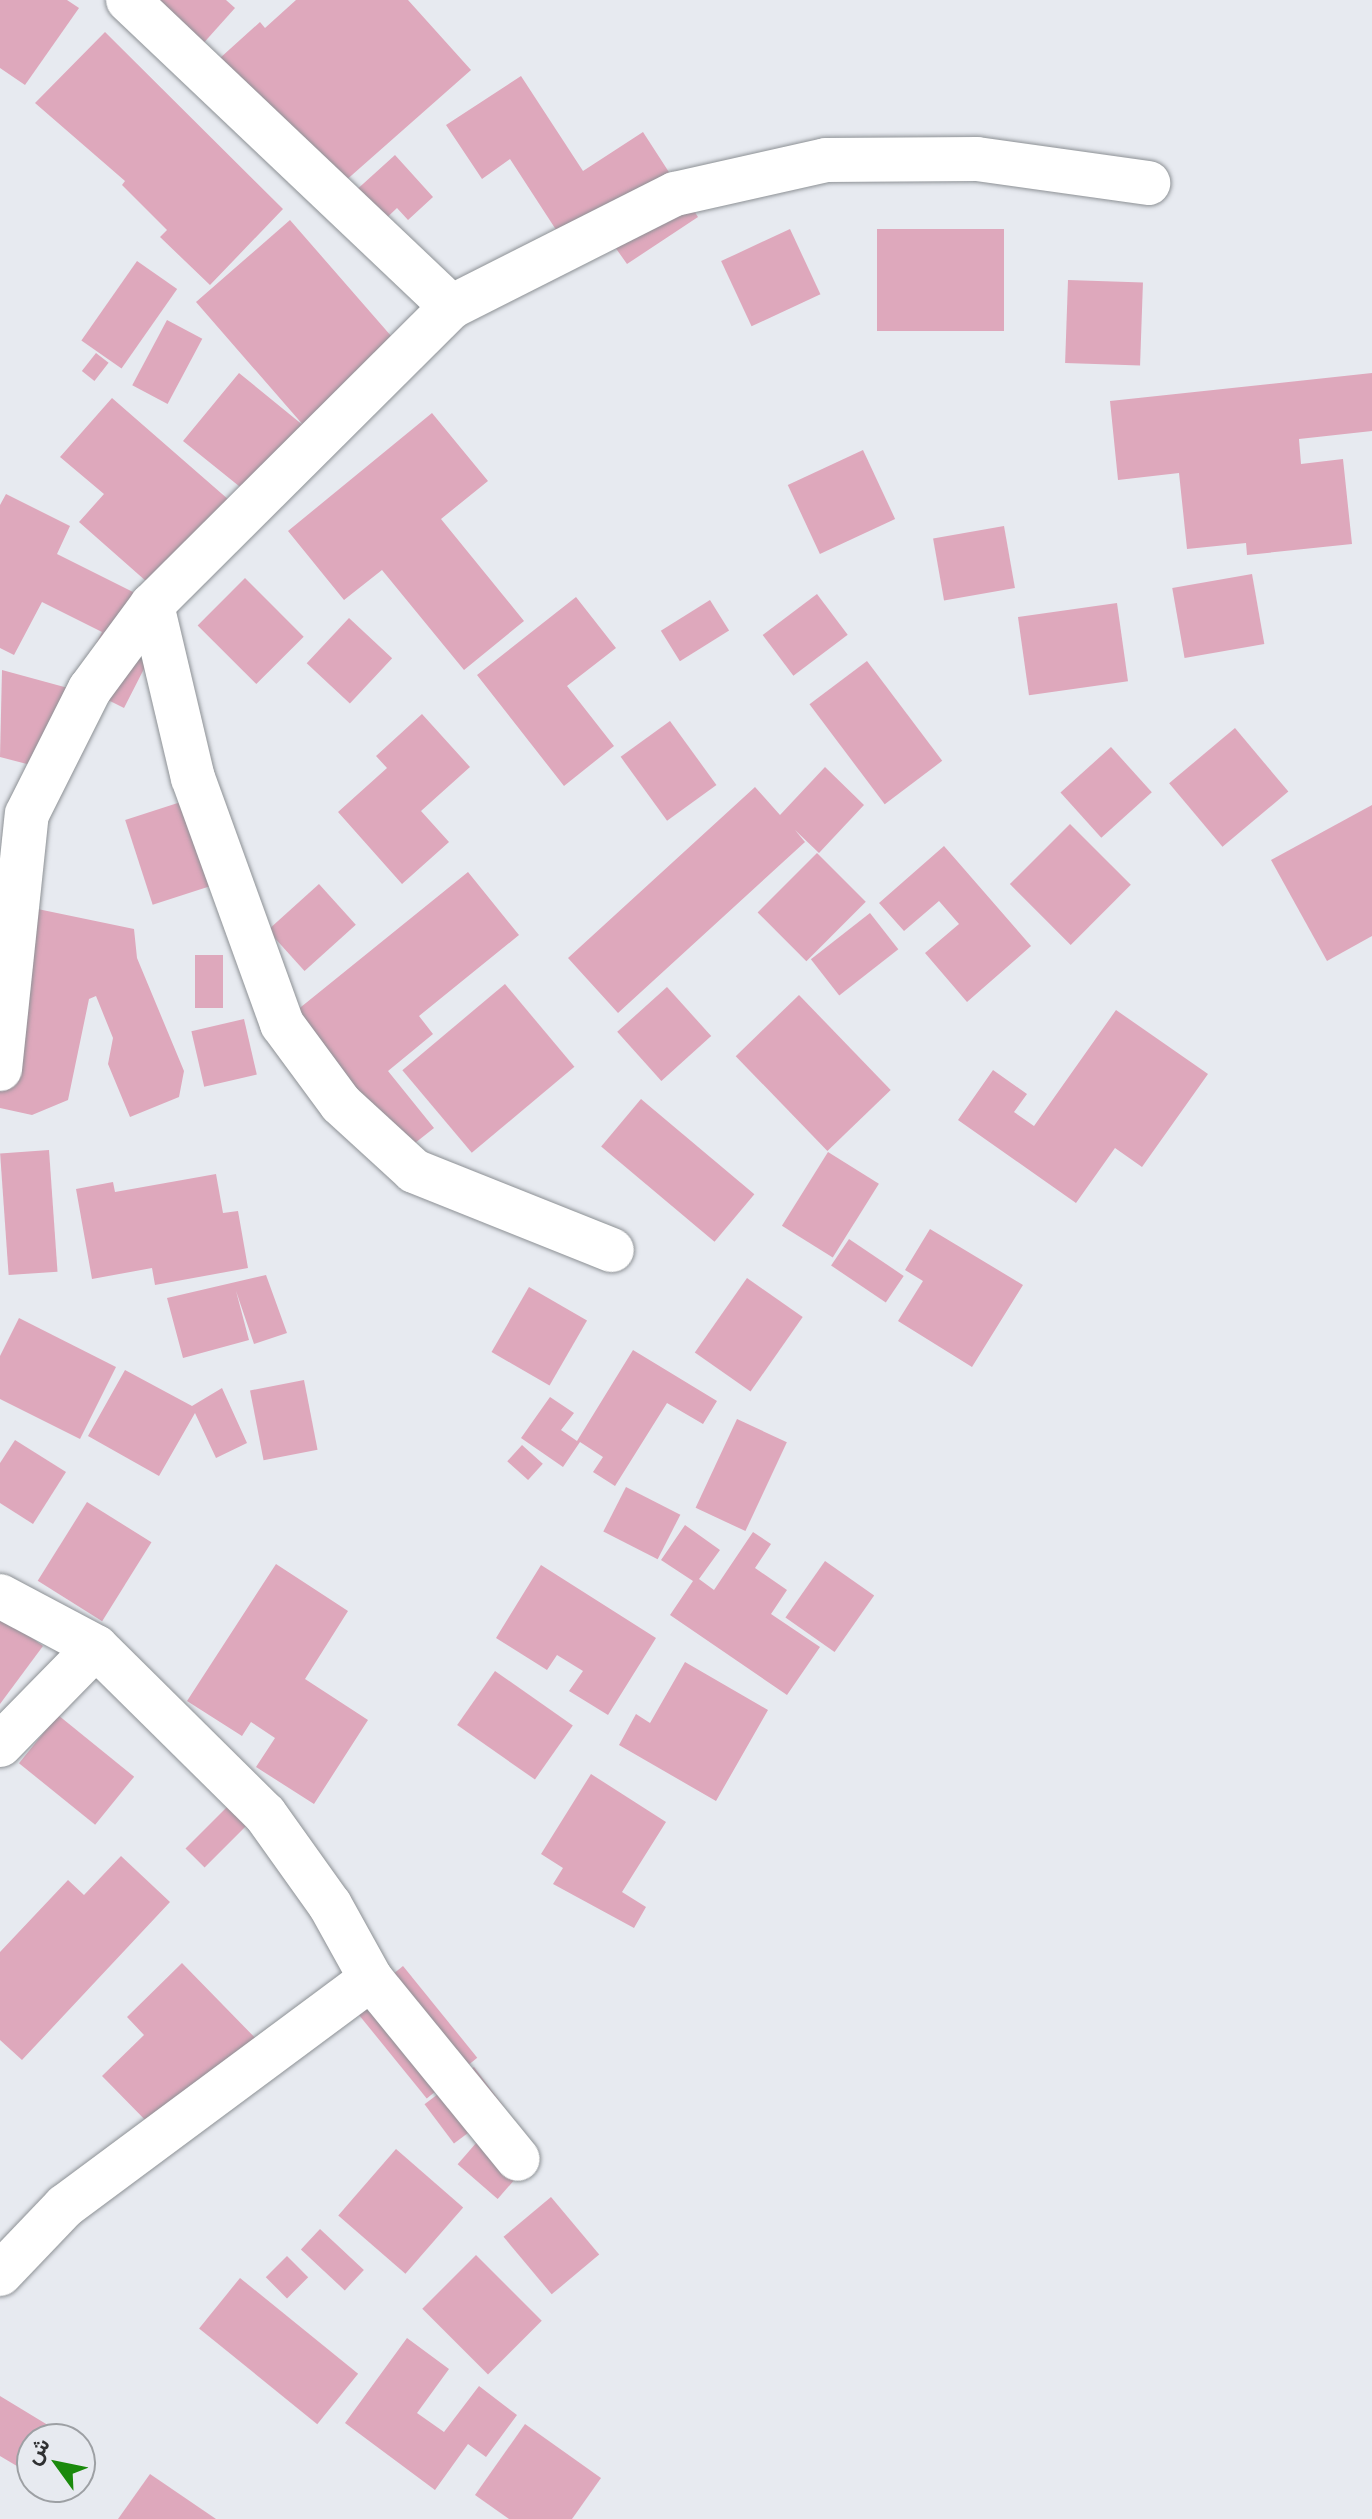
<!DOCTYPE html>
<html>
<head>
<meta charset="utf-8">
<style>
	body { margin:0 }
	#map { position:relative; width:1372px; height:2519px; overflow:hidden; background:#e7eaf0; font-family:Karla,Vazirmatn,sans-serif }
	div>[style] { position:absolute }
	.building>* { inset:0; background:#dea8bc; transform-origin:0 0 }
	.roads { filter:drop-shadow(0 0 2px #8d9195) drop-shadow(0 0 2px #8d9195) }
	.street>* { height:44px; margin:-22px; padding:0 22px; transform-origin:22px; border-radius:22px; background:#fff }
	span { translate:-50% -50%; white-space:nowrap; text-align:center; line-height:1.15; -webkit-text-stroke:6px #e7eaf0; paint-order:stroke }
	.north { position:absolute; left:16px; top:2423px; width:80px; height:80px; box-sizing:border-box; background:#e7eaf0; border:2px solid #9da0a4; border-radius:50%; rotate:303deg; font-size:22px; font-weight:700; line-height:32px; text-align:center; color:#2f3032 }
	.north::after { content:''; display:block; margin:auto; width:28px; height:36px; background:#1a8a0c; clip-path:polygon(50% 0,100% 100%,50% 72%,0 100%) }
</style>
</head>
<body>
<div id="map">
	<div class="building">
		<i style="clip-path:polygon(0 0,67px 0,79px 8px,25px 85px,0 68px)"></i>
		<i style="clip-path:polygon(136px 0,226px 0,235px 8px,183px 66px)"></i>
		<i style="clip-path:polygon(296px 0,408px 0,471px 70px,318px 205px,199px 77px,260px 22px,265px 28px)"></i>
		<i style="clip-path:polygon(105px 32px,283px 209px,210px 285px,160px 237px,167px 230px,122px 185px,125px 181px,35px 103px)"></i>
		<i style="clip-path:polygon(521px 76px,583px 171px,643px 132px,698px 217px,627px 264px,610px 240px,577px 262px,510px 159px,482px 179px,446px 125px)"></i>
		<i style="clip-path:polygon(395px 155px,433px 197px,408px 220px,397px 208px,360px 243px,332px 212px)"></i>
		<i style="clip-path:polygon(290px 220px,419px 368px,270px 511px,183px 441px,239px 373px,304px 426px,196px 302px)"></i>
		<i style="left:790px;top:229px;width:72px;height:76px;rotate:65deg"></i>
		<i style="left:1004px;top:229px;width:102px;height:127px;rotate:90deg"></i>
		<i style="left:137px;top:261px;width:49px;height:97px;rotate:35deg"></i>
		<i style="left:1068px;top:280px;width:75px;height:83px;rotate:2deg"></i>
		<i style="left:167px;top:320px;width:40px;height:74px;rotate:28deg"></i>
		<i style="left:96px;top:353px;width:16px;height:23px;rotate:38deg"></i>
		<i style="clip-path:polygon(1372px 373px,1372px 431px,1299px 439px,1301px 464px,1343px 459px,1352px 544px,1247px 555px,1246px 543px,1187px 549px,1179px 473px,1118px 480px,1110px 401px)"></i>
		<i style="clip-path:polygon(112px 398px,245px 514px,155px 589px,79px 522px,104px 494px,60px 457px)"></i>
		<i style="clip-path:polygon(432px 413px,488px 481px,441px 519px,524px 621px,464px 670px,382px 570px,344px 600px,288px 531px)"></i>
		<i style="left:863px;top:450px;width:76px;height:83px;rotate:65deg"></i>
		<i style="clip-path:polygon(6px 494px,70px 526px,57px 554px,173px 612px,124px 708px,76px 684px,102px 632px,42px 602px,14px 655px,0 648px,0 505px)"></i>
		<i style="left:1004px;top:526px;width:63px;height:72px;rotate:80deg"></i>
		<i style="left:1252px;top:574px;width:71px;height:81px;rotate:80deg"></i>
		<i style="left:245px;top:578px;width:83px;height:67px;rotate:45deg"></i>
		<i style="left:817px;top:594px;width:51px;height:68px;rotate:53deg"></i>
		<i style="clip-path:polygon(576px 597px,616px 648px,567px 686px,614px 746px,564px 786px,477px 675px)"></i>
		<i style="left:710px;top:600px;width:36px;height:58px;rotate:58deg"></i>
		<i style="left:1117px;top:603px;width:79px;height:100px;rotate:82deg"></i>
		<i style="left:349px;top:618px;width:59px;height:62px;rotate:43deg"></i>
		<i style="left:867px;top:661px;width:125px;height:72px;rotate:53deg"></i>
		<i style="clip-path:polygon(2px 670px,90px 694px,69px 775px,0 757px)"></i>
		<i style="clip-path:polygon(422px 714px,470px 767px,421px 811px,449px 842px,402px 884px,338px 812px,387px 768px,376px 756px)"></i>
		<i style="left:670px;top:721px;width:79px;height:61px;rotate:54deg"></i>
		<i style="left:1235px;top:728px;width:83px;height:86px;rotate:50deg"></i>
		<i style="left:1111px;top:747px;width:61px;height:68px;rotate:48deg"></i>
		<i style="clip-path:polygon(825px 767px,864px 805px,819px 853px,795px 830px,805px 842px,618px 1013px,568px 958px,755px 787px,780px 815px)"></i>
		<i style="left:187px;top:800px;width:89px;height:65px;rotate:72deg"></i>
		<i style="clip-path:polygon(1372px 805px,1372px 936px,1327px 961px,1271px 860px)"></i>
		<i style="left:1070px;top:824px;width:86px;height:85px;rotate:45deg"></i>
		<i style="clip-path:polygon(944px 846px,1031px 946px,967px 1002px,925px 953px,959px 924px,939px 901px,904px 931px,879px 903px)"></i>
		<i style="left:817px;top:853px;width:69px;height:84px;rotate:45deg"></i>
		<i style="clip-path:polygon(468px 872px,519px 935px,419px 1016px,433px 1034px,388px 1071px,434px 1128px,386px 1166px,275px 1028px)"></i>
		<i style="left:319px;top:884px;width:55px;height:69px;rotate:48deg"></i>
		<i style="clip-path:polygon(28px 907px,134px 929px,137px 958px,184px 1071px,179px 1097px,130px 1117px,108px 1064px,113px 1038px,96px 996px,89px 999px,68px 1100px,32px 1115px,0 1108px,0 1037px)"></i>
		<i style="left:870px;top:913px;width:46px;height:75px;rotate:52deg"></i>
		<i style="left:195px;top:955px;width:28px;height:53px"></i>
		<i style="left:505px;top:984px;width:108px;height:134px;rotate:50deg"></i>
		<i style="left:667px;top:987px;width:66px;height:67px;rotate:48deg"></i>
		<i style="left:799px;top:995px;width:132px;height:88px;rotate:46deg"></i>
		<i style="clip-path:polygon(1116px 1010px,1208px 1074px,1142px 1167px,1115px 1148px,1076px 1203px,958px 1120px,993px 1070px,1027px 1094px,1014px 1112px,1034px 1126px)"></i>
		<i style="left:244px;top:1019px;width:57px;height:54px;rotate:77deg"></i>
		<i style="left:641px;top:1099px;width:148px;height:62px;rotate:40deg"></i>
		<i style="left:49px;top:1150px;width:122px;height:49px;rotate:86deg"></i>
		<i style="left:828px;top:1152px;width:60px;height:87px;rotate:32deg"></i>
		<i style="clip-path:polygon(216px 1174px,223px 1213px,238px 1211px,248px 1268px,155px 1285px,152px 1268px,92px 1279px,76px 1189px,113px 1182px,115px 1192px)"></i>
		<i style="clip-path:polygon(930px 1229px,1023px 1285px,972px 1367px,898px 1321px,923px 1281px,905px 1270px)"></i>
		<i style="left:849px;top:1239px;width:66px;height:32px;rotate:34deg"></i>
		<i style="clip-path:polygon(266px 1275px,287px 1333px,254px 1344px,236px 1291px,249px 1340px,183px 1358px,167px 1298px)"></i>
		<i style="left:747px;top:1278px;width:68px;height:91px;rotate:35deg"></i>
		<i style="left:529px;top:1287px;width:67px;height:75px;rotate:30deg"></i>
		<i style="clip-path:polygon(19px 1318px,116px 1367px,80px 1439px,0 1399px,0 1356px)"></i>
		<i style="clip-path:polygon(633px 1350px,717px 1401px,703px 1424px,667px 1403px,615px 1486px,593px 1472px,603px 1457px,580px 1442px,563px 1467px,521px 1438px,550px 1397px,574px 1413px,561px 1430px,577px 1441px)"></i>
		<i style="clip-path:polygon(125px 1370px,192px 1406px,222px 1388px,247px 1443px,216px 1458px,195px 1413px,159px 1476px,88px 1436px)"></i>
		<i style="left:304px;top:1380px;width:71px;height:55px;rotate:79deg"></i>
		<i style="left:737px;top:1419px;width:55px;height:98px;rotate:25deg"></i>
		<i style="clip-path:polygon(15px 1440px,66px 1472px,33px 1524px,0 1503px,0 1463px)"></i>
		<i style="left:522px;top:1445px;width:28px;height:22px;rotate:42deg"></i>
		<i style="left:626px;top:1487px;width:61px;height:50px;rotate:27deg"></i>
		<i style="left:87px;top:1502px;width:76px;height:93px;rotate:32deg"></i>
		<i style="clip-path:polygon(685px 1525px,720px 1550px,699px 1579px,714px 1590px,753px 1532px,771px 1544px,755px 1568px,787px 1590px,771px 1614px,820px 1647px,787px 1695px,670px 1615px,693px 1581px,661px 1560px)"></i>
		<i style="left:825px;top:1561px;width:60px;height:69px;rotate:35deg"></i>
		<i style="clip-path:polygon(276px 1564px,348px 1611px,305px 1679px,368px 1720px,314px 1804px,256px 1767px,275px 1738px,251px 1722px,242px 1736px,187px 1701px)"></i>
		<i style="clip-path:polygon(541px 1565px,656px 1638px,608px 1715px,569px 1691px,583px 1671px,557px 1655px,547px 1670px,496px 1638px)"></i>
		<i style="clip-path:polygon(0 1615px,43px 1646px,0 1704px)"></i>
		<i style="clip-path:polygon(685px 1662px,768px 1710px,716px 1801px,619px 1745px,636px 1714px,650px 1723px)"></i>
		<i style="left:495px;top:1671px;width:95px;height:66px;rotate:35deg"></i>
		<i style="left:58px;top:1715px;width:98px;height:62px;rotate:39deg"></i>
		<i style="clip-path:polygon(591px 1774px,666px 1822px,622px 1892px,646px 1907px,634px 1928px,553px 1884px,563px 1868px,541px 1854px)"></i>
		<i style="left:235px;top:1799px;width:27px;height:70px;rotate:45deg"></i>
		<i style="clip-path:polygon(121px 1856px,170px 1902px,22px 2060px,0 2040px,0 1952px,68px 1880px,84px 1895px)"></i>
		<i style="clip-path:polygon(182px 1963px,264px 2047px,155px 2130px,102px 2076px,144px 2035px,127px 2017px)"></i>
		<i style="left:403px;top:1966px;width:118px;height:65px;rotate:51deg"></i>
		<i style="left:474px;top:2067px;width:49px;height:62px;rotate:53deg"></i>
		<i style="left:497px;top:2119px;width:53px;height:60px;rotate:41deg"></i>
		<i style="left:396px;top:2149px;width:89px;height:88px;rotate:41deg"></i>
		<i style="left:551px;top:2197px;width:75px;height:62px;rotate:50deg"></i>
		<i style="left:320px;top:2229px;width:60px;height:28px;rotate:43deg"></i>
		<i style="left:476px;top:2255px;width:93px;height:76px;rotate:45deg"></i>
		<i style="left:287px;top:2256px;width:30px;height:30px;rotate:45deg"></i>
		<i style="left:240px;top:2278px;width:152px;height:65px;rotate:39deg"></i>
		<i style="clip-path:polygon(407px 2338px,449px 2369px,417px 2413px,444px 2432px,479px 2386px,517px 2415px,486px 2457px,468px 2444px,435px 2490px,345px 2423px)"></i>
		<i style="clip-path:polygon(0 2396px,61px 2433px,57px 2439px,32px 2439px,32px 2475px,0 2456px)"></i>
		<i style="clip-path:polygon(525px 2424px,601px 2478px,572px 2519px,509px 2519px,475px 2495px)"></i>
		<i style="clip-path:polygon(150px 2474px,216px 2519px,118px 2519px)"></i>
	</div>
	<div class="roads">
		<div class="street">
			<i style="left:128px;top:0;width:446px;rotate:43.5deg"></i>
			<i style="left:152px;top:605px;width:178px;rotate:76.7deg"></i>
			<i style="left:193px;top:778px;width:262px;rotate:70.1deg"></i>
			<i style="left:282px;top:1024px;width:99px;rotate:53.6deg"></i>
			<i style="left:341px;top:1104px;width:99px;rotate:42.5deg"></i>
			<i style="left:414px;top:1171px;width:213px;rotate:21.8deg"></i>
			<i style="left:0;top:1069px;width:256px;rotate:-84deg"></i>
			<i style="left:27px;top:814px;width:140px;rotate:-63.3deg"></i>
			<i style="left:90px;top:689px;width:104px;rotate:-53.6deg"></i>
			<i style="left:152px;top:605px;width:422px;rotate:-44.9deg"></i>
			<i style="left:451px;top:307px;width:251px;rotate:-26.8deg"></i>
			<i style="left:675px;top:194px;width:155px;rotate:-12.7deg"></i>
			<i style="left:826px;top:160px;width:151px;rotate:-0.4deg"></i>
			<i style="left:977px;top:159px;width:173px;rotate:8deg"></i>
			<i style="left:0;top:1596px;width:109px;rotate:28deg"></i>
			<i style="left:96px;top:1647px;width:238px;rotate:44.7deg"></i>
			<i style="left:265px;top:1814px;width:112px;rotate:54.5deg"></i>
			<i style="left:330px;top:1905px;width:85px;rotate:61deg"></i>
			<i style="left:371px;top:1979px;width:232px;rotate:50.8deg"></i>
			<i style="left:0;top:1745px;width:137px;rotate:-45.6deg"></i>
			<i style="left:0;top:2274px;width:94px;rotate:-46.3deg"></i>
			<i style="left:65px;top:2206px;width:381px;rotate:-36.6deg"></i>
		</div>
	</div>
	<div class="north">ش</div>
</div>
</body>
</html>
